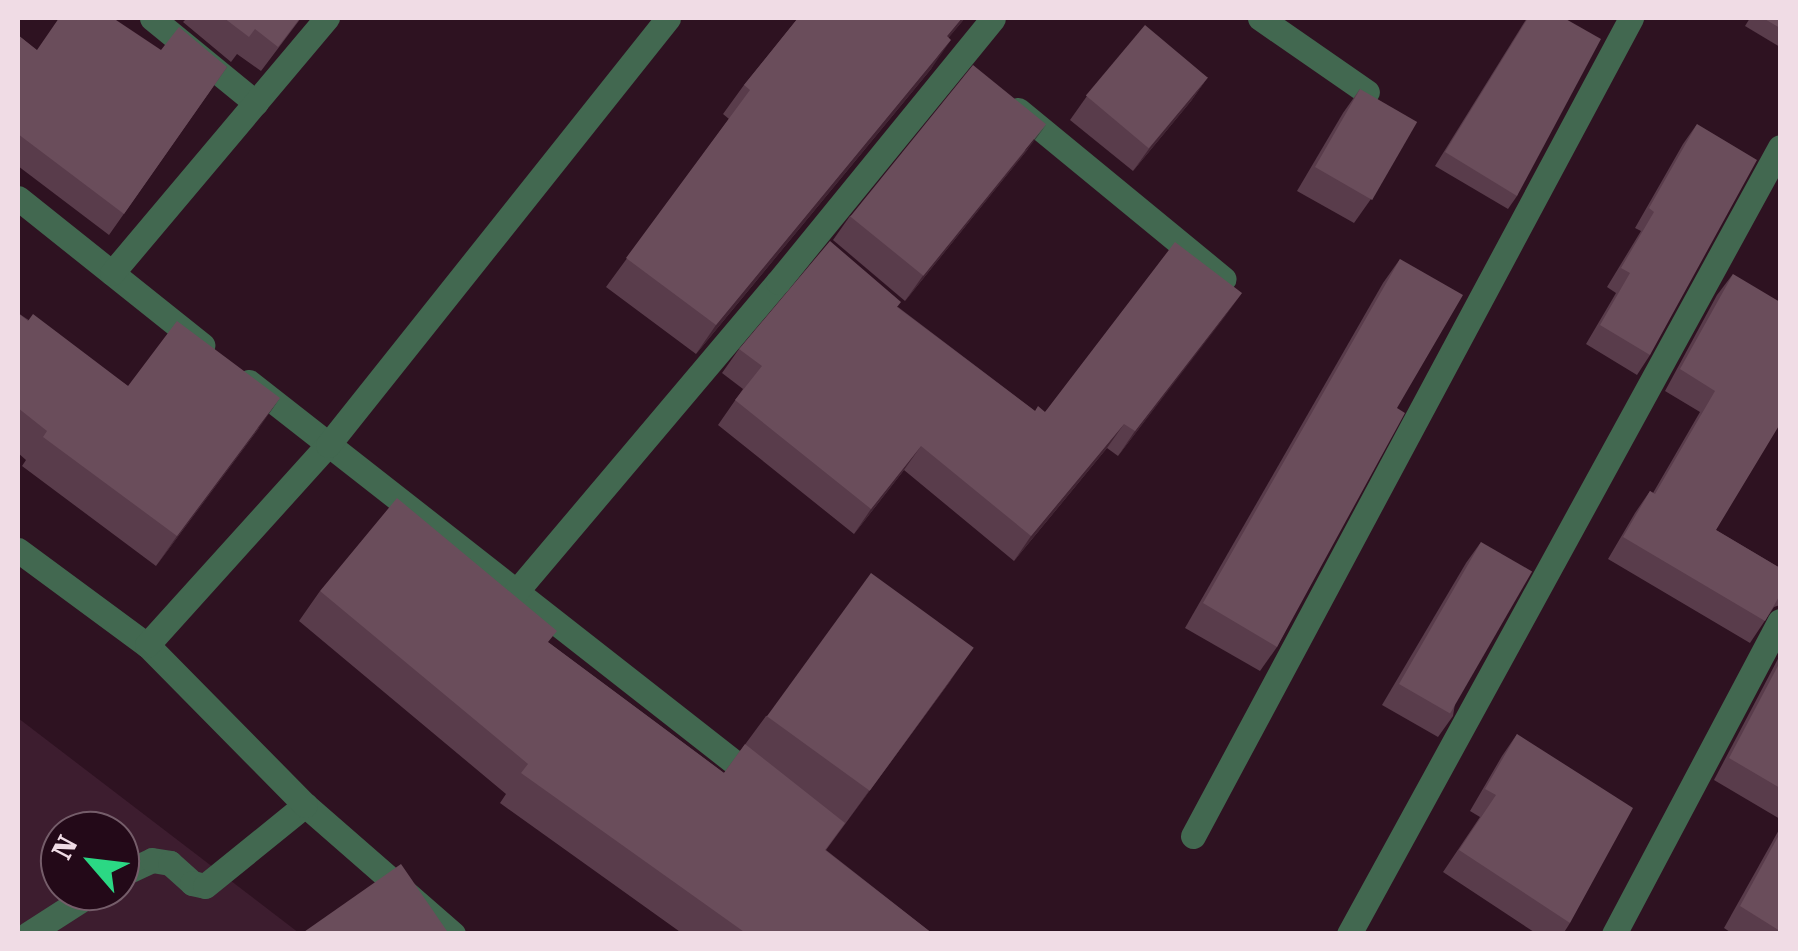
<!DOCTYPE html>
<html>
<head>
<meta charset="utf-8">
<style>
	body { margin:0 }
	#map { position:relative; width:1798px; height:951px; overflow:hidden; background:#2e1221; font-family:"Roboto Serif",serif }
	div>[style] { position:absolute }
	.built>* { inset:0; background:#3d1d2f }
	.minor>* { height:25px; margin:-12.5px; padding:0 12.5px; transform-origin:12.5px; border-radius:12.5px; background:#426850 }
	.tertiary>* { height:25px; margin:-12.5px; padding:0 12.5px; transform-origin:12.5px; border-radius:12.5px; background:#426850 }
	.wall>* { inset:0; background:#593c4b }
	.shaded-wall>* { inset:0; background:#412433 }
	.building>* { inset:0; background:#6a4d5b; transform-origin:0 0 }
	span { translate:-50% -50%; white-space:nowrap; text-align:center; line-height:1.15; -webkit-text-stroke:10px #230918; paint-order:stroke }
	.frame { position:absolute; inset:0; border:20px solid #f0dce5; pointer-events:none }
	.north { position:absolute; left:40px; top:811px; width:100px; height:100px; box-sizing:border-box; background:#230918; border:2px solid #755d6a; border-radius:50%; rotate:298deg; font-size:28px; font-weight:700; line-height:40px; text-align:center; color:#f0dce5 }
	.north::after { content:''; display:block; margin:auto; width:35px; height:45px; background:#2bd884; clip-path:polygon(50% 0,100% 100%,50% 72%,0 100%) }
</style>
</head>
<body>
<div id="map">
	<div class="built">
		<i style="clip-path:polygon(evenodd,18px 718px,299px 933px,18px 933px,18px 718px,60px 831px,120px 831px,120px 891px,60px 891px,60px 831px)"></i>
	</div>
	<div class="minor">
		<i style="left:152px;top:18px;width:134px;rotate:39.3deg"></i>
		<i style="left:1260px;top:18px;width:130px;rotate:34.7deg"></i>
		<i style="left:1018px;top:110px;width:266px;rotate:39.4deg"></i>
		<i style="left:18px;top:198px;width:236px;rotate:38.6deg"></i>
		<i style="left:112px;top:273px;width:334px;rotate:-49.9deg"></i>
		<i style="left:249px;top:382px;width:645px;rotate:38.08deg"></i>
		<i style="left:515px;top:593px;width:407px;rotate:-49.8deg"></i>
		<i style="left:778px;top:282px;width:340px;rotate:-50.8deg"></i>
		<i style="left:1193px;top:836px;width:928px;rotate:-61.83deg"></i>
		<i style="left:120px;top:875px;width:35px;rotate:-25deg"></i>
		<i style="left:152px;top:860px;width:18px;rotate:9deg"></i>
		<i style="left:170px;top:863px;width:30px;rotate:42deg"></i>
		<i style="left:192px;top:883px;width:13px;rotate:13deg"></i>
		<i style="left:205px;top:886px;width:129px;rotate:-39deg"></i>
		<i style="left:28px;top:934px;width:80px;rotate:-32.7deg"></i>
		<i style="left:1349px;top:934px;width:897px;rotate:-61.29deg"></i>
		<i style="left:1614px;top:934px;width:354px;rotate:-62.1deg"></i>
	</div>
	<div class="tertiary">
		<i style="left:18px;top:550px;width:160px;rotate:36.4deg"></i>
		<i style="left:453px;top:934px;width:196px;rotate:-138.9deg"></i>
		<i style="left:305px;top:805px;width:225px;rotate:-134.6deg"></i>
		<i style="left:147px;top:645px;width:270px;rotate:-47.9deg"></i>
		<i style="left:328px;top:445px;width:546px;rotate:-51.47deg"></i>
	</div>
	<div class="wall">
		<i style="clip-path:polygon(187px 18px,301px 18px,261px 71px,237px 54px,231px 62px,183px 22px)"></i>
		<i style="clip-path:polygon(798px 18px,965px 18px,948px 38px,931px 69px,696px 354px,606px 287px,729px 119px,723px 114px,744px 85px)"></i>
		<i style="clip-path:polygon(1527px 18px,1564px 18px,1517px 196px,1508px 209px,1435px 166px)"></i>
		<i style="clip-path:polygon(1750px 18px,1780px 18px,1780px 47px,1745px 26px)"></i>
		<i style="clip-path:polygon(18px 35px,36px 50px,161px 50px,227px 67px,109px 235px,18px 166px)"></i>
		<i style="clip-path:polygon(1208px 77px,1191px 101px,1133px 171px,1070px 120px,1087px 96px)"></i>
		<i style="clip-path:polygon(1360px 89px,1371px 199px,1354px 223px,1297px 191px,1343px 113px)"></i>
		<i style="clip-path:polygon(1697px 124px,1650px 355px,1637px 375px,1586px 344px,1616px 293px,1607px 287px,1641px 231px,1635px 228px,1683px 144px)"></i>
		<i style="clip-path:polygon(1028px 149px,905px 301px,833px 240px,850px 216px)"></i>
		<i style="clip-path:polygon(1400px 259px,1397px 408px,1277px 647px,1260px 671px,1185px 628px,1383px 283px)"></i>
		<i style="clip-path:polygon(1733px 274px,1716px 530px,1780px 568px,1780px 605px,1774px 607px,1750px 643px,1608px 559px,1635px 513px,1650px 491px,1653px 493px,1700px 412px,1665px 391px,1717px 295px)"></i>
		<i style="clip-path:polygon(1242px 293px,1118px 456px,1107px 448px,1014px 561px,904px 470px,854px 534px,718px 425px,743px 389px,722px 373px,739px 349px,898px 307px,1035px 411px,1045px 412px)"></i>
		<i style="clip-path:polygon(18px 313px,128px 386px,259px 428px,156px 566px,22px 466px,26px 460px,18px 453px)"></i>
		<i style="clip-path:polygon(1481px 542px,1453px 716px,1438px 737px,1382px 705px,1466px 563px)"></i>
		<i style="clip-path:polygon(320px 591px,549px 643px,724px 773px,766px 716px,951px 680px,826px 850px,933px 934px,683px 934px,500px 803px,506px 794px,299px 621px)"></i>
		<i style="clip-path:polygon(1780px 655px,1780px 819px,1714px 780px)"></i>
		<i style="clip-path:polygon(1517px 734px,1570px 923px,1563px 934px,1537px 934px,1443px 872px,1480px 817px,1470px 811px,1502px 756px)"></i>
		<i style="clip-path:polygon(1780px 828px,1780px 934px,1733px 934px,1724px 928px)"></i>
	</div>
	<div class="shaded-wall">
		<i style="clip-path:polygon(962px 18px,965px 18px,926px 65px,947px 36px)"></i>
		<i style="clip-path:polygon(951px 40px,931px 69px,696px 354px,716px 325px)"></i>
		<i style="clip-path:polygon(1208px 77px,1191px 101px,1133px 171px,1151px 146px)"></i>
		<i style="clip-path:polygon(1046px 125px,1028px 149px,905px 301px,922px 277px)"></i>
		<i style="clip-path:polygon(1242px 293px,1224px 318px,1118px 456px,1135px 431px)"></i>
		<i style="clip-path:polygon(280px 398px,259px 428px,156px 566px,177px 536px)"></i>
		<i style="clip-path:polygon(1124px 424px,1107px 448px,1014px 561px,1031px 536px)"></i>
		<i style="clip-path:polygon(921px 446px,904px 470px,854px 534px,871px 509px)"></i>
		<i style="clip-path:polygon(973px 648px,951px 680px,843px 827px,866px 795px)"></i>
	</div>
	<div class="building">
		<i style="clip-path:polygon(59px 18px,113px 18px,161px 50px,179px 27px,227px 67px,124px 214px,18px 134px,18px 35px,37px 50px)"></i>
		<i style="clip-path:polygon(224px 18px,300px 18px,278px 47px,255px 29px,249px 37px)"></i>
		<i style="clip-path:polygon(798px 18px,962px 18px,947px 36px,951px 40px,716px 325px,626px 258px,750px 90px,744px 85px)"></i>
		<i style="clip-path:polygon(1528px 18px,1564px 18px,1601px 39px,1517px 196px,1445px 152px)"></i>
		<i style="clip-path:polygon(1763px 18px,1780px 18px,1780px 28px)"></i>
		<i style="left:1145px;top:25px;width:82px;height:92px;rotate:40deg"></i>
		<i style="left:973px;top:65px;width:94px;height:195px;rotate:39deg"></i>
		<i style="left:1360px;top:89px;width:66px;height:90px;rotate:30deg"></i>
		<i style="clip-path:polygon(1697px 124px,1757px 160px,1650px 355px,1600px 325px,1630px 273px,1621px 268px,1654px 212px,1649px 208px)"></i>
		<i style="clip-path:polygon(830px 241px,901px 302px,897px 307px,1035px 411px,1038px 406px,1045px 412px,1175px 242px,1242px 293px,1135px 431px,1124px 424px,1031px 536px,921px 446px,871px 509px,735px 400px,762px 366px,739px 349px)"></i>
		<i style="clip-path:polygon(1400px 259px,1463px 295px,1397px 408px,1405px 413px,1277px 647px,1203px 603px)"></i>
		<i style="clip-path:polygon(1733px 274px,1780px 302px,1780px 424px,1716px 530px,1780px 568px,1780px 595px,1765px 621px,1623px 537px,1650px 491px,1655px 494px,1715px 391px,1680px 369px)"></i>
		<i style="clip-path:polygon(18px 313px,28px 321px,33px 314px,128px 386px,177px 321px,280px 398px,177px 536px,43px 437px,47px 431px,18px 408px)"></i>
		<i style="clip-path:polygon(397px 498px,557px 631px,548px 642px,724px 773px,745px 744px,845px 823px,825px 850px,933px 934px,747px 934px,521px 773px,528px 764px,320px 591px)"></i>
		<i style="left:1481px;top:542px;width:59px;height:164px;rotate:30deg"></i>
		<i style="left:871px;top:573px;width:127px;height:177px;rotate:36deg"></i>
		<i style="clip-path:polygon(1780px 662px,1780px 788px,1729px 758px)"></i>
		<i style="clip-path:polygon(1517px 734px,1633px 808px,1570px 923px,1459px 850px,1496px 795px,1485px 789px)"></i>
		<i style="clip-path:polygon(1780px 833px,1780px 931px,1740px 906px)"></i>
		<i style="clip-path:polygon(401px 864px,449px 934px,301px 934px)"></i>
	</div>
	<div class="frame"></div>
	<div class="north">N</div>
</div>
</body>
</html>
